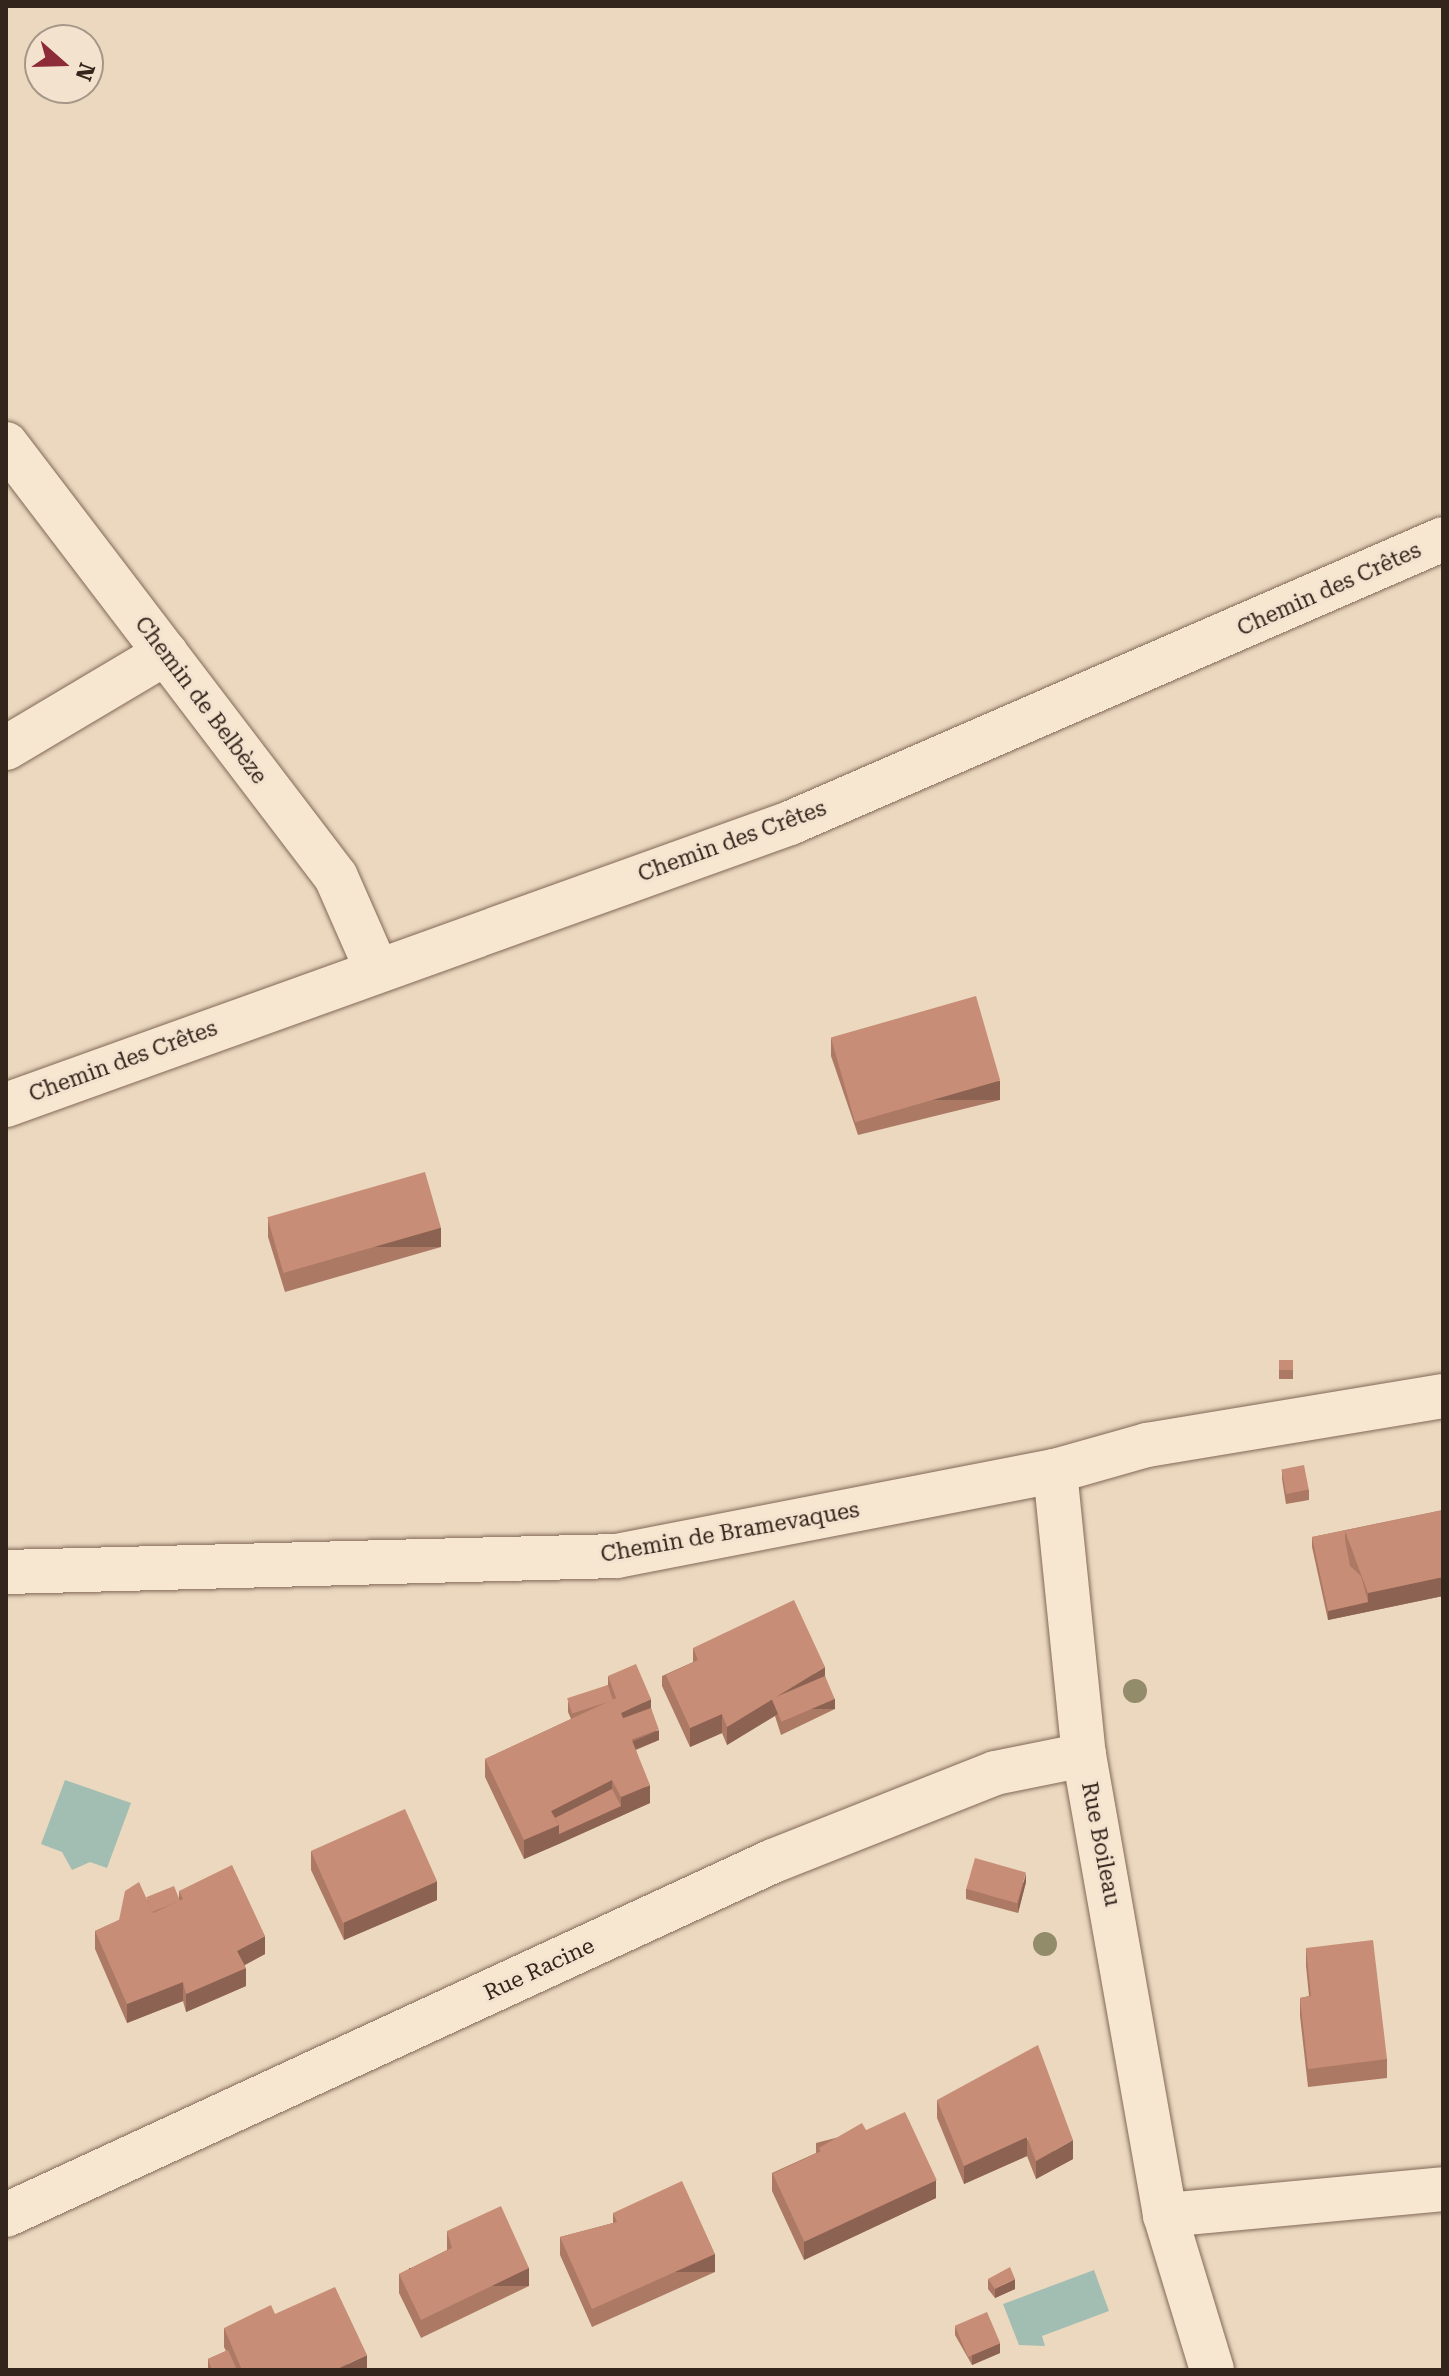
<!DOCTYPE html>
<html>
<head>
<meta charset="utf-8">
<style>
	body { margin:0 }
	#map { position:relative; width:1449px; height:2376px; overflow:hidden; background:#ebd8bf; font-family:"Roboto Serif",serif }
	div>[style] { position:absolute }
	.water>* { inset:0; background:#a2bdb1 }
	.roads { filter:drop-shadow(0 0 2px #826958) drop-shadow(0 0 2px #826958) }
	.street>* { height:44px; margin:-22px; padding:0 22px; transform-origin:22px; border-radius:22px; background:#f7e7d1 }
	.trees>* { width:24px; height:24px; margin:-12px; border-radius:50%; background:#928c6a }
	.wall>* { inset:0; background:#ac7965; transform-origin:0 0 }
	.shaded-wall>* { inset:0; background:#8c6353; transform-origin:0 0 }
	.building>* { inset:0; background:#c88d76; transform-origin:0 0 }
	span { translate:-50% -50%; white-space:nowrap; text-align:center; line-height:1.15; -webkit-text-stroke:6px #f3e3ce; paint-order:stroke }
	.street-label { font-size:22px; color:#33241c }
	.frame { position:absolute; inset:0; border:8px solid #33241c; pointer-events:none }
	.north { position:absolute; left:24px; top:24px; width:80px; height:80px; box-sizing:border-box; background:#f3e3ce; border:2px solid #a69787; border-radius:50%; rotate:110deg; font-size:22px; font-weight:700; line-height:32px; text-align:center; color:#33241c }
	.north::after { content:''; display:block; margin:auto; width:28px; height:36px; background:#8e2b39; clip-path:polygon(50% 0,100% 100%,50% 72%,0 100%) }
</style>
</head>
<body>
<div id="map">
	<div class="water">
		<i style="clip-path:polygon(65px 1780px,131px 1803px,107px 1868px,90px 1862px,72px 1870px,62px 1852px,41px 1844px)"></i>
		<i style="clip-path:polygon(1094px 2270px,1109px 2311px,1042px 2336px,1045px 2346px,1019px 2345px,1003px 2304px)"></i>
	</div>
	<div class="roads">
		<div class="street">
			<i style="left:6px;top:444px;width:544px;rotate:52.69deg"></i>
			<i style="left:336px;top:877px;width:99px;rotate:66.3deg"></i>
			<i style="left:6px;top:748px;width:186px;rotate:-30.7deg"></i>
			<i style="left:6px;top:1105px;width:833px;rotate:-19.78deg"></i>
			<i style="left:790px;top:823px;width:712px;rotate:-23.5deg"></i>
			<i style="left:1055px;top:1471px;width:285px;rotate:84.2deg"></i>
			<i style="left:1084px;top:1755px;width:467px;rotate:80deg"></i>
			<i style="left:1165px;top:2215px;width:162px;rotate:73.1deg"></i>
			<i style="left:6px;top:1572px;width:611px;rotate:-1.5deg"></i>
			<i style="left:617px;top:1556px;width:446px;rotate:-11deg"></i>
			<i style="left:1055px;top:1471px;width:96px;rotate:-15.8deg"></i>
			<i style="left:1147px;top:1445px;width:300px;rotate:-9.4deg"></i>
			<i style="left:6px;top:2215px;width:845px;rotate:-24.78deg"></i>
			<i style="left:773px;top:1861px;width:239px;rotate:-21.6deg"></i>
			<i style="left:995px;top:1773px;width:91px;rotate:-11.4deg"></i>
			<i style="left:1165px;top:2215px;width:279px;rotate:-5.3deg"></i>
		</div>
	</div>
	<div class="trees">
		<i style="left:1135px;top:1691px"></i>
		<i style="left:1045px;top:1944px"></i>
	</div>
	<div class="wall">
		<i style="clip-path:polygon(831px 1038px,1000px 1100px,858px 1135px,831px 1056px)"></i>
		<i style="clip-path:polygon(268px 1219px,441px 1247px,285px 1292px,268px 1237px)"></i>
		<i style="left:1279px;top:1360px;width:14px;height:19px"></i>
		<i style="clip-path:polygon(1282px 1470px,1309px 1490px,1309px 1500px,1286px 1504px,1282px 1479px)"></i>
		<i style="clip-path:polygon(1443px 1510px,1443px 1596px,1328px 1620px,1312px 1547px,1312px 1537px)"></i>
		<i style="clip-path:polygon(693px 1648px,825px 1676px,835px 1709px,781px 1735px,775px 1716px,727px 1745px,722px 1733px,690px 1747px,662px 1686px,662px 1676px,693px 1662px)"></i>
		<i style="clip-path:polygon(608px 1676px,651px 1708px,659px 1740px,636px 1750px,650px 1803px,524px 1859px,485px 1777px,485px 1759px,571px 1719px,568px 1712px,568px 1702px,608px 1685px)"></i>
		<i style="clip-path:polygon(311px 1851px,437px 1900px,344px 1940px,311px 1870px)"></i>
		<i style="clip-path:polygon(1026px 1882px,1018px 1913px,966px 1899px,966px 1889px)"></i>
		<i style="clip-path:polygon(179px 1891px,265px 1954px,245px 1965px,246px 1986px,186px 2012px,183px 2001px,127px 2023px,95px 1949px,95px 1931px,119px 1920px,147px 1900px,179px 1899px)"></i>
		<i style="clip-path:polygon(1306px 1948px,1387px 2059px,1387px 2078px,1308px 2087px,1300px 2016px,1300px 1998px,1309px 1996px,1306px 1966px)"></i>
		<i style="clip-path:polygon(937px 2100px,1073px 2159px,1036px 2179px,1027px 2156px,964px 2184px,937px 2118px)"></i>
		<i style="clip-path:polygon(866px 2130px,936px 2198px,804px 2260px,772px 2191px,772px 2173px,816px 2153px,816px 2143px)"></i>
		<i style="clip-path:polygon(613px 2213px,715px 2272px,592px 2327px,560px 2255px,560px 2237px,613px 2223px)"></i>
		<i style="clip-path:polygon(447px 2231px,529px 2286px,421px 2338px,399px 2293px,399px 2274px,447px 2250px)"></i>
		<i style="clip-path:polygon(988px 2279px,1015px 2289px,995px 2298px,988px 2289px)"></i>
		<i style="clip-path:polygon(955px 2326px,1000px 2353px,972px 2365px,955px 2335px)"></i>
		<i style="clip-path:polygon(224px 2328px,367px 2370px,208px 2370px,208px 2359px,226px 2351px,224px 2347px)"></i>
	</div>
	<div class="shaded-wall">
		<i style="left:1000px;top:1081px;width:19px;height:146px;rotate:90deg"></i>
		<i style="left:441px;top:1228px;width:19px;height:162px;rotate:90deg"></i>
		<i style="clip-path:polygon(1443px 1577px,1443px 1596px,1328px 1620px,1328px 1611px,1368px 1602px,1368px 1593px)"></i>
		<i style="clip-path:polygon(825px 1667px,825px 1685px,727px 1745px,727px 1727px)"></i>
		<i style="clip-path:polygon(651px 1699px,651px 1718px,624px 1730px,621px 1713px)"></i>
		<i style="left:835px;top:1699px;width:10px;height:60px;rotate:90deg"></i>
		<i style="clip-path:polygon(722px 1714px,722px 1733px,690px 1747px,690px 1728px)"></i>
		<i style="clip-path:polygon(659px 1730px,659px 1740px,629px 1752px,629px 1743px)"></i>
		<i style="clip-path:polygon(612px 1780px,612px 1798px,559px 1825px,559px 1844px,524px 1859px,524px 1840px,551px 1811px)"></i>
		<i style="clip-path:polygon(650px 1785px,650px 1803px,559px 1844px,559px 1834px,621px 1806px,621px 1797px)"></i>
		<i style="clip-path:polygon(1026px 1873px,1026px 1882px,1018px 1913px,1018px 1904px)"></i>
		<i style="clip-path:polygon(437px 1881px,437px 1900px,344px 1940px,344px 1922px)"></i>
		<i style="clip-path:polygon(265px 1936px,265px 1954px,237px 1969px,237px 1951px)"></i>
		<i style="clip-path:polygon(246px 1968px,246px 1986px,186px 2012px,186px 1994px)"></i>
		<i style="clip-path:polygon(183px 1982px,183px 2001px,127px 2023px,127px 2004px)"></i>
		<i style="clip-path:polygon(1027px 2137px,1027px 2156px,964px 2184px,964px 2166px)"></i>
		<i style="clip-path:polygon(1073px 2140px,1073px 2159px,1036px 2179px,1036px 2161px)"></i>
		<i style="clip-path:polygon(936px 2180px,936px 2198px,804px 2260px,804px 2241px)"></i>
		<i style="left:715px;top:2254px;width:18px;height:135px;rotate:90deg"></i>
		<i style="left:529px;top:2268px;width:18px;height:120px;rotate:90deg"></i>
		<i style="clip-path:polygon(1015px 2279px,1015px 2289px,995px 2298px,995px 2289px)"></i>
		<i style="clip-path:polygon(1000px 2343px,1000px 2353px,972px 2365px,972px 2355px)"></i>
		<i style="clip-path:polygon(367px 2355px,367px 2370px,335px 2370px)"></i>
	</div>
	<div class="building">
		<i style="left:976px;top:996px;width:88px;height:151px;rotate:74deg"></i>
		<i style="left:425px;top:1172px;width:58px;height:164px;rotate:74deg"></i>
		<i style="left:1279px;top:1360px;width:14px;height:10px"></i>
		<i style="left:1304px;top:1465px;width:25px;height:23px;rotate:79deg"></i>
		<i style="clip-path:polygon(1443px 1510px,1443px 1577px,1368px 1593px,1345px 1531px)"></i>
		<i style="clip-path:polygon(1423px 1514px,1345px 1531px,1345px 1540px,1350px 1566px,1361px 1576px,1368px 1602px,1328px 1611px,1312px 1537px)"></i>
		<i style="clip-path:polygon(794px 1600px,825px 1667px,727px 1727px,722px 1714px,690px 1728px,666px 1675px,698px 1660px,693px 1648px)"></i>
		<i style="clip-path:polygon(636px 1664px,651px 1699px,621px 1713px,650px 1785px,621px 1797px,612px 1780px,551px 1811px,559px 1825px,524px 1840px,485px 1759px,616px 1698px,608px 1676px)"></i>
		<i style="left:825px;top:1676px;width:25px;height:58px;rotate:67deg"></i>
		<i style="left:608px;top:1685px;width:16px;height:43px;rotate:72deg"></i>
		<i style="left:651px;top:1708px;width:23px;height:30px;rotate:70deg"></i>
		<i style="clip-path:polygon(612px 1789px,621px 1806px,559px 1834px,559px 1825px,555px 1818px)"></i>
		<i style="left:405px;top:1809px;width:79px;height:103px;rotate:66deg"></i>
		<i style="left:975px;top:1858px;width:53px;height:32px;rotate:16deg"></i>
		<i style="clip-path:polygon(232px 1865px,265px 1936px,237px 1951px,246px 1968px,186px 1994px,183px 1982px,127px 2004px,95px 1931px,119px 1920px,125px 1891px,139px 1882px,153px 1913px,183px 1899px,179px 1891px)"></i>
		<i style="left:174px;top:1886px;width:16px;height:30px;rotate:68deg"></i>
		<i style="clip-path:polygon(1373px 1940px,1387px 2059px,1308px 2069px,1300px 1998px,1311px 1996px,1306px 1948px)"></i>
		<i style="clip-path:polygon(1038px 2045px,1073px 2140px,1036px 2161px,1027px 2137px,964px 2166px,937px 2100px)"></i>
		<i style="left:905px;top:2112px;width:75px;height:146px;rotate:65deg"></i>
		<i style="left:862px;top:2123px;width:8px;height:50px;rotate:60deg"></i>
		<i style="clip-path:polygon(682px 2181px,715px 2254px,592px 2309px,560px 2237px,617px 2222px,613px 2213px)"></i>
		<i style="clip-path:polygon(501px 2206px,529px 2268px,421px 2320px,399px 2274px,452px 2248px,447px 2231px)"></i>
		<i style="clip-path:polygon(1010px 2267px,1015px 2279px,995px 2289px,988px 2279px)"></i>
		<i style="clip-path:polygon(335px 2287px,367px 2355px,335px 2370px,242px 2370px,224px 2328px,271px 2305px,275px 2314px)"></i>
		<i style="left:987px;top:2312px;width:34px;height:35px;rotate:67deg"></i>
		<i style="clip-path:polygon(228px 2350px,237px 2370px,212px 2370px,208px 2359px)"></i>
	</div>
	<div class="street-label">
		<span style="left:1329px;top:589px;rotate:-24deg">Chemin des Crêtes</span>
		<span style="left:201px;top:700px;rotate:53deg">Chemin de Belbèze</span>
		<span style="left:732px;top:841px;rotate:-20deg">Chemin des Crêtes</span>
		<span style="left:123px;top:1061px;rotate:-20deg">Chemin des Crêtes</span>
		<span style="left:730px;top:1532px;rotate:-10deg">Chemin de Bramevaques</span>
		<span style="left:1101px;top:1844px;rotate:79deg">Rue Boileau</span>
		<span style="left:539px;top:1969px;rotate:-25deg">Rue Racine</span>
	</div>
	<div class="frame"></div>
	<div class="north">N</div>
</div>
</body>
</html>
